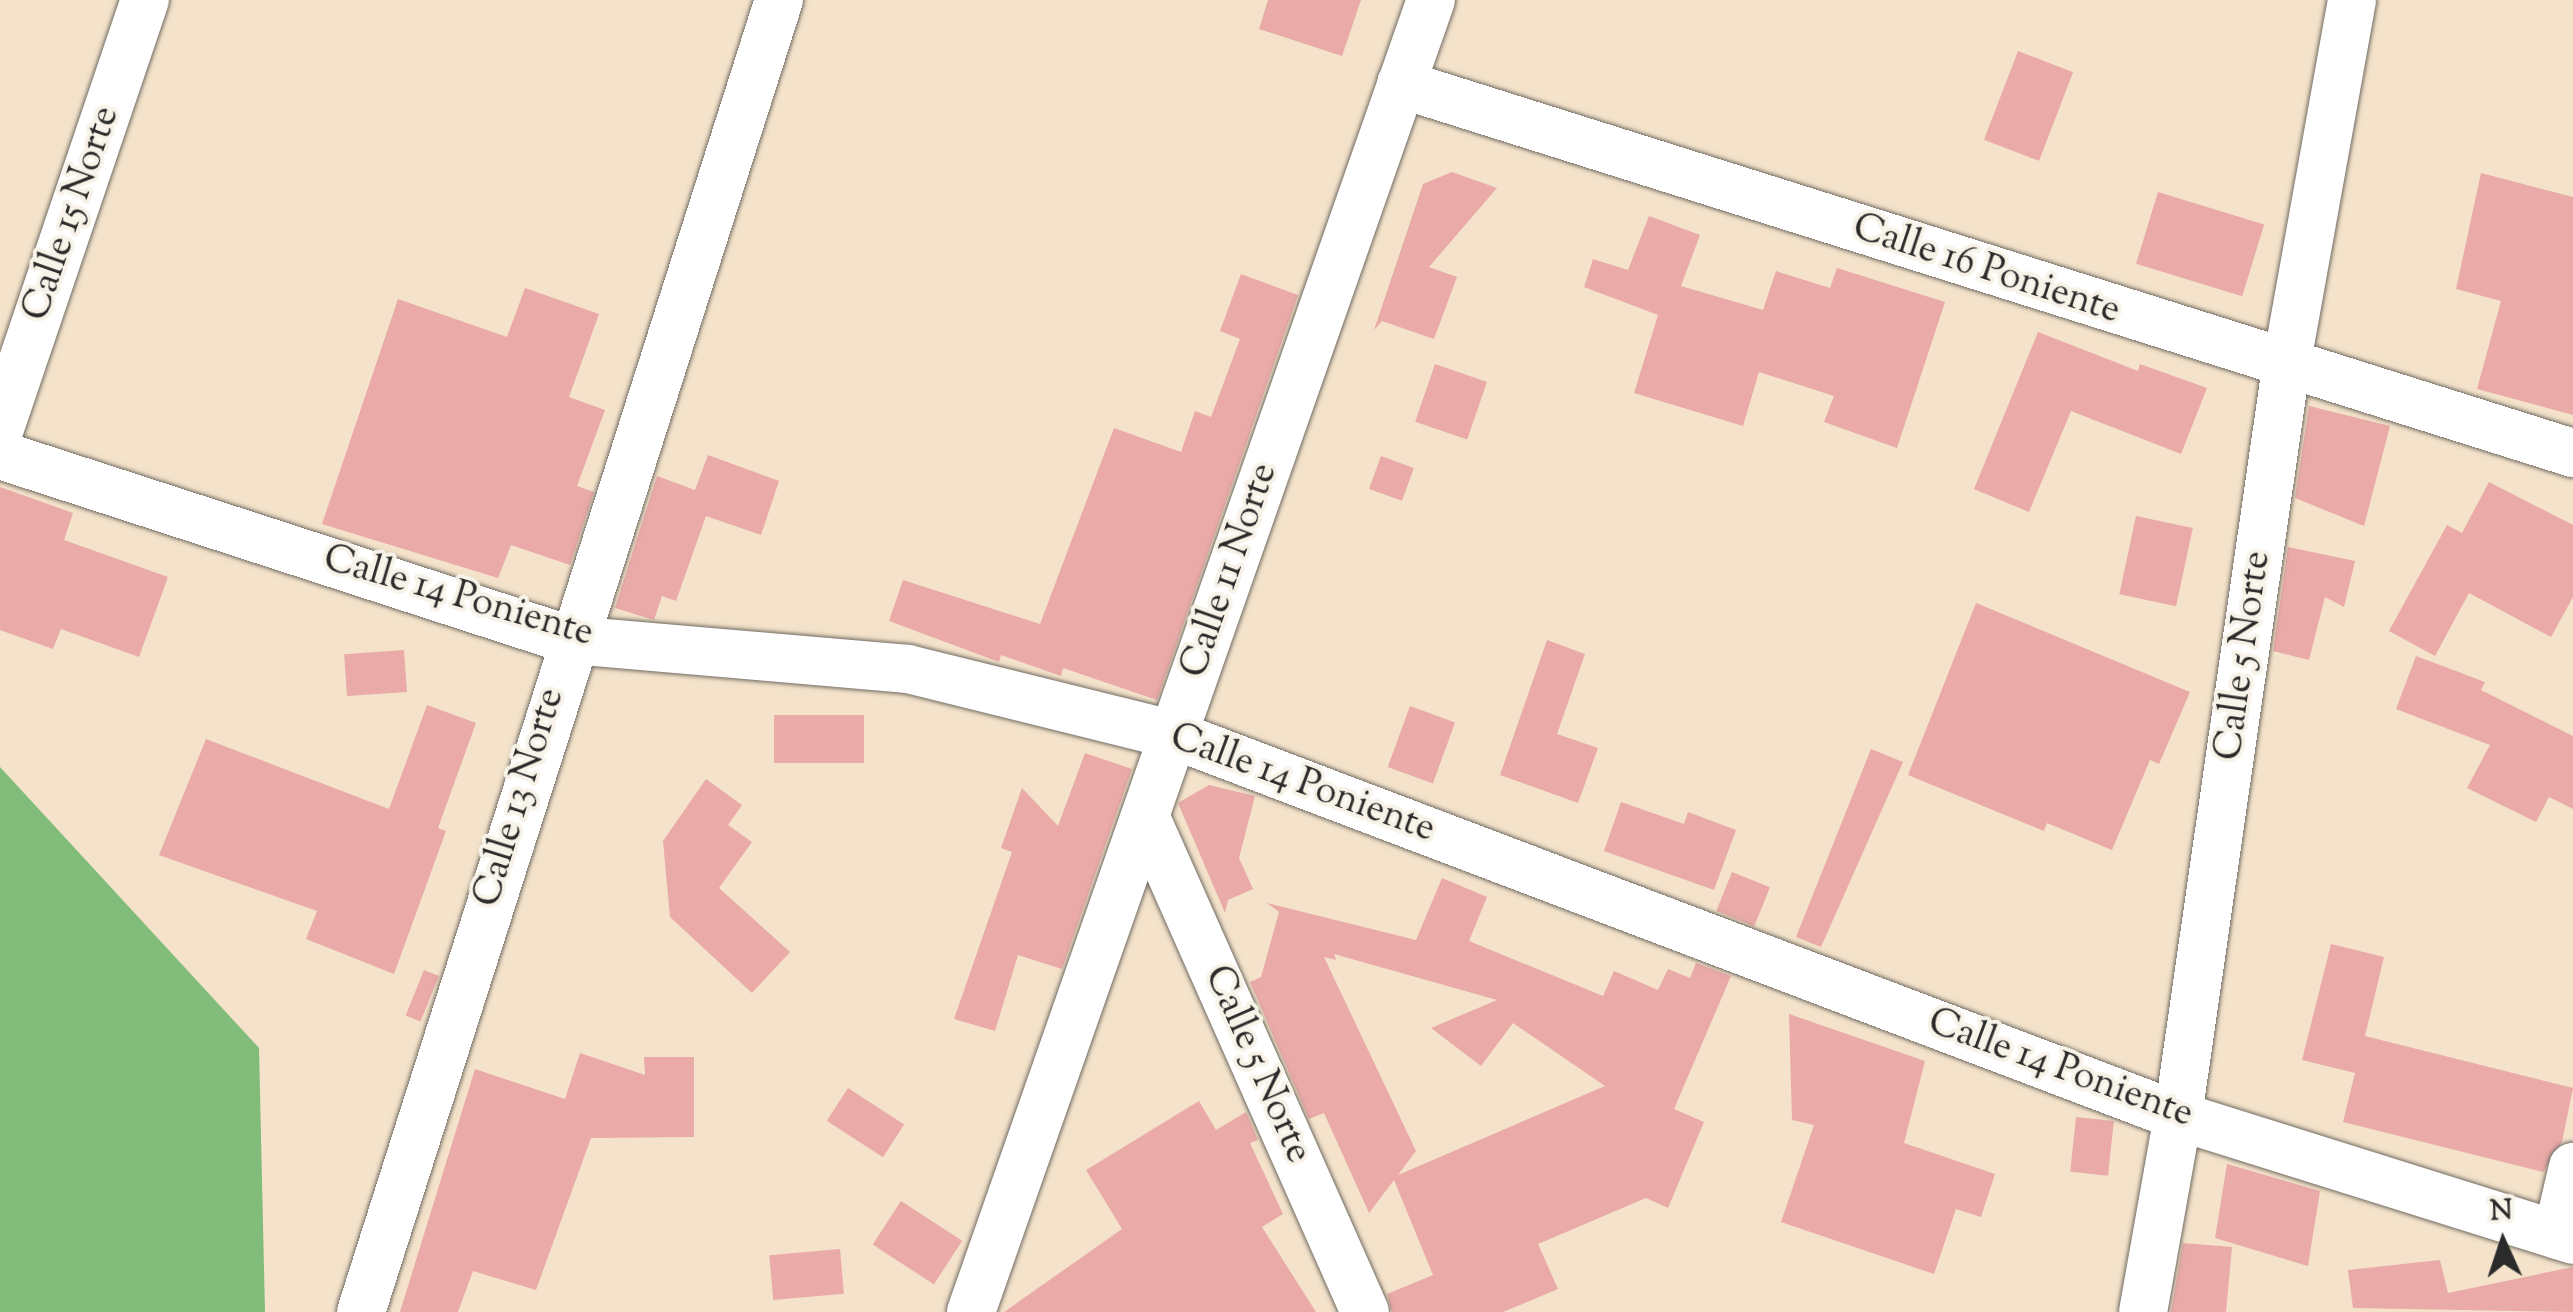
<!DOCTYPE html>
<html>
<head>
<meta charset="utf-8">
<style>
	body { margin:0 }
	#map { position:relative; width:2573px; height:1312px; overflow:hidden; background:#f4e3ca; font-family:"Sorts Mill Goudy",serif }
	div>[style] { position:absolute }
	.forest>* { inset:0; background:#81bc7a }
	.building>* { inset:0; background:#e9aaa8; transform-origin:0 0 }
	.roads { filter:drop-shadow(0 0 2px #716b63) drop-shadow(0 0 2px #716b63) }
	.minor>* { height:48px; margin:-24px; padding:0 24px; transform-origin:24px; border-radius:24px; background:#fff }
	span { translate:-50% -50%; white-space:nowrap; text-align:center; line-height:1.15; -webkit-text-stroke:8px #f7f3e8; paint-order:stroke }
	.street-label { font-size:38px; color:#2b2b2b }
	.north { position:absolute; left:2453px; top:1192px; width:100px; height:100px; -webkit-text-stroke:8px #f7f3e8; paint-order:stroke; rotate:357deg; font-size:28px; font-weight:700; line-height:40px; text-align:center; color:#2b2b2b }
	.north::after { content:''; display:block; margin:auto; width:35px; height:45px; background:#2b2b2b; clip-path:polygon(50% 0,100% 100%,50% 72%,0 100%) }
</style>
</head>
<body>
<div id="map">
	<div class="forest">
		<i style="clip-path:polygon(0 767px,259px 1048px,265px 1312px,0 1312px)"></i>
	</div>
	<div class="building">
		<i style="clip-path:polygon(1268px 0,1361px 0,1342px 56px,1259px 29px)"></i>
		<i style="left:2018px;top:51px;width:59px;height:95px;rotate:21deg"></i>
		<i style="clip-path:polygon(1452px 172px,1497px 188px,1429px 267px,1457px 277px,1434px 339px,1382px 321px,1374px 330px,1423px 184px)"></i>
		<i style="clip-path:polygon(2481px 173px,2573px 197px,2573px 415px,2477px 389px,2501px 301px,2456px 289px)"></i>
		<i style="left:2158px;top:192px;width:111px;height:75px;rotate:17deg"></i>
		<i style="clip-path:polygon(1649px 216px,1700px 235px,1681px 286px,1763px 310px,1776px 271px,1830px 288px,1837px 268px,1945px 302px,1897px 448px,1824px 422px,1834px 396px,1759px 372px,1743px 426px,1634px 393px,1658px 315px,1584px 287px,1593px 259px,1628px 270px)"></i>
		<i style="clip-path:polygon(1241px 274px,1298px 295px,1157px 700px,1063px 668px,1061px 676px,1001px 655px,999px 662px,889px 621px,903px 580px,1040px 624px,1114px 428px,1181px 452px,1195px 411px,1211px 417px,1240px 339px,1220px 331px)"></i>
		<i style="clip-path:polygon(525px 288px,599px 314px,569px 397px,605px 410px,577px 486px,594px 492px,570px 565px,511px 545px,498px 578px,322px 524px,398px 299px,507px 337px)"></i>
		<i style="clip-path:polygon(2038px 332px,2138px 371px,2140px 364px,2207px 388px,2181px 454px,2071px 411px,2029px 512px,1974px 489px)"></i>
		<i style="left:1435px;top:364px;width:55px;height:61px;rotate:19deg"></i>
		<i style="clip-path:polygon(2309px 406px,2390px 426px,2364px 526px,2295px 498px)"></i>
		<i style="clip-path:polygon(708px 455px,779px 481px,761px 535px,706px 516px,676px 601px,662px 596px,654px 620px,615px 608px,657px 476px,695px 490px)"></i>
		<i style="left:1381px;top:456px;width:35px;height:35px;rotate:20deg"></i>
		<i style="clip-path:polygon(2489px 482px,2573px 525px,2573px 597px,2551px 637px,2469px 593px,2435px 656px,2389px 631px,2447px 525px,2462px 533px)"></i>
		<i style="clip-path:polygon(0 487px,73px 513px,64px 540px,168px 577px,139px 657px,61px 629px,53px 649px,0 630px)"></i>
		<i style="left:2136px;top:516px;width:58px;height:80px;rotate:12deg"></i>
		<i style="clip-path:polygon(2288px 547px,2355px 561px,2344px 607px,2325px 597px,2309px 660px,2273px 651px)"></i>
		<i style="clip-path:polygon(1976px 603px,2190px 692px,2159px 764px,2150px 760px,2112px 850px,2047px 823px,2044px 831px,1908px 775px)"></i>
		<i style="clip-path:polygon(1547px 640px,1585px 654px,1557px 734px,1598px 748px,1578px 803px,1500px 775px)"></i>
		<i style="left:404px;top:650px;width:42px;height:60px;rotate:86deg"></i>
		<i style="clip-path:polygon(2416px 656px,2485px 682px,2481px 690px,2573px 736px,2573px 809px,2549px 797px,2536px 822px,2467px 788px,2490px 745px,2396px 709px)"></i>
		<i style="clip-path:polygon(427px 705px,476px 723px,438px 828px,446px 831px,394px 974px,306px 939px,317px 911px,159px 855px,206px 739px,389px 809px)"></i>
		<i style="left:1410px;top:706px;width:48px;height:65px;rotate:20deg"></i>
		<i style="left:864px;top:715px;width:48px;height:90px;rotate:90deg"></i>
		<i style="clip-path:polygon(1871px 749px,1903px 762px,1821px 947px,1796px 937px)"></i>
		<i style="clip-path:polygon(1085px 753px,1132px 769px,1062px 969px,1018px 955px,995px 1031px,954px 1019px,1012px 852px,1001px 848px,1022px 788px,1058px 826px)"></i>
		<i style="clip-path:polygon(706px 779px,742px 805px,728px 825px,752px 842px,719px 888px,790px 952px,752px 993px,670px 917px,663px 841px)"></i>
		<i style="clip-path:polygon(1209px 785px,1255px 796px,1239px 858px,1253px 889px,1228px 900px,1225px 913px,1178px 803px)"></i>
		<i style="clip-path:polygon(1621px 802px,1684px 824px,1688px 812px,1736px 830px,1714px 890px,1604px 851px)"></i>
		<i style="left:1732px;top:872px;width:41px;height:42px;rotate:22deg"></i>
		<i style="clip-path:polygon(evenodd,1442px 878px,1487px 897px,1469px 941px,1603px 996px,1614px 971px,1658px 990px,1668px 969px,1690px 978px,1696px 963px,1731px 976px,1674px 1109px,1704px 1122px,1668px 1208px,1646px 1198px,1538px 1244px,1558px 1289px,1503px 1312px,1392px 1312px,1387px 1294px,1433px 1275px,1394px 1180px,1369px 1213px,1324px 1113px,1309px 1119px,1250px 982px,1261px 977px,1279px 912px,1267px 903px,1416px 940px,1442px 878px,1334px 954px,1497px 1000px,1431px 1028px,1481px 1066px,1513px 1023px,1605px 1086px,1398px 1175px,1416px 1151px,1324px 957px,1336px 960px,1334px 954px)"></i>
		<i style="clip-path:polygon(2331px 944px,2384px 957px,2365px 1036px,2573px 1088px,2562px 1142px,2543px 1172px,2343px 1122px,2355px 1073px,2302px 1060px)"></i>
		<i style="left:424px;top:970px;width:16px;height:49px;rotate:22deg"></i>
		<i style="clip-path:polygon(1789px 1014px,1925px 1061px,1904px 1143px,1995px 1174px,1981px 1217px,1956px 1209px,1934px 1274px,1781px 1222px,1814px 1125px,1792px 1120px)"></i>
		<i style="clip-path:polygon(580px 1053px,645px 1075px,644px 1057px,694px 1057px,694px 1137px,591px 1138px,536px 1290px,473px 1271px,458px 1312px,400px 1312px,475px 1069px,565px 1099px)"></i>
		<i style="left:848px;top:1088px;width:67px;height:39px;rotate:33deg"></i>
		<i style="clip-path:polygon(1199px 1101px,1216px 1130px,1246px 1112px,1258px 1140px,1250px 1143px,1283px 1214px,1262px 1227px,1316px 1312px,1004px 1312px,1122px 1229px,1086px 1170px)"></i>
		<i style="left:2076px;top:1117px;width:38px;height:55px;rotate:6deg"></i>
		<i style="clip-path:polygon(2227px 1164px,2320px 1191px,2308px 1266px,2215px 1238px)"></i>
		<i style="left:901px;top:1201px;width:73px;height:52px;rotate:33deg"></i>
		<i style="clip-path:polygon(2183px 1243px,2232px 1247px,2226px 1312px,2171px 1312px)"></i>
		<i style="left:840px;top:1249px;width:45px;height:71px;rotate:85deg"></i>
		<i style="clip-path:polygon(2440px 1260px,2448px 1293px,2573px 1267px,2573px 1312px,2353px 1308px,2348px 1270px)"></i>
	</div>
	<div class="roads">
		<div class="minor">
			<i style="left:1401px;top:84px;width:1229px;rotate:17.48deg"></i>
			<i style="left:0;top:428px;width:452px;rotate:-71.3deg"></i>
			<i style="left:0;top:455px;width:599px;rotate:17.98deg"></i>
			<i style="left:570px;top:640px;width:339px;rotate:4.9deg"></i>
			<i style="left:908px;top:669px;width:274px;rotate:13.9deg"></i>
			<i style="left:1174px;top:735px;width:1074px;rotate:20.78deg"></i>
			<i style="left:2178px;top:1116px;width:414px;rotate:17.4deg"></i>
			<i style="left:1146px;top:818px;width:540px;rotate:66.09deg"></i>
			<i style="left:2557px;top:1235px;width:70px;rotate:-76.8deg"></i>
			<i style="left:361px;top:1312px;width:1377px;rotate:-72.33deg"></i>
			<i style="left:971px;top:1312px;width:1390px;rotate:-70.68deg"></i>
			<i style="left:2143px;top:1312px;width:199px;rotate:-79.9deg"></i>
			<i style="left:2178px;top:1116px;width:757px;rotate:-81.79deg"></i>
			<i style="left:2286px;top:367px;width:373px;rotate:-79.8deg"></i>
		</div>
	</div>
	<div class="street-label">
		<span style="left:73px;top:214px;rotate:-71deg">Calle 15 Norte</span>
		<span style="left:1986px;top:271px;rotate:18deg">Calle 16 Poniente</span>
		<span style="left:1231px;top:571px;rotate:-71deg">Calle 11 Norte</span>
		<span style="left:458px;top:598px;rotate:16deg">Calle 14 Poniente</span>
		<span style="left:2245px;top:656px;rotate:-82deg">Calle 5 Norte</span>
		<span style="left:1302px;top:785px;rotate:20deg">Calle 14 Poniente</span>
		<span style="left:521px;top:798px;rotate:-73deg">Calle 13 Norte</span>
		<span style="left:1256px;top:1065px;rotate:66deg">Calle 5 Norte</span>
		<span style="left:2060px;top:1070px;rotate:20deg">Calle 14 Poniente</span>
	</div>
	<div class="north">N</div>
</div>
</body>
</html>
